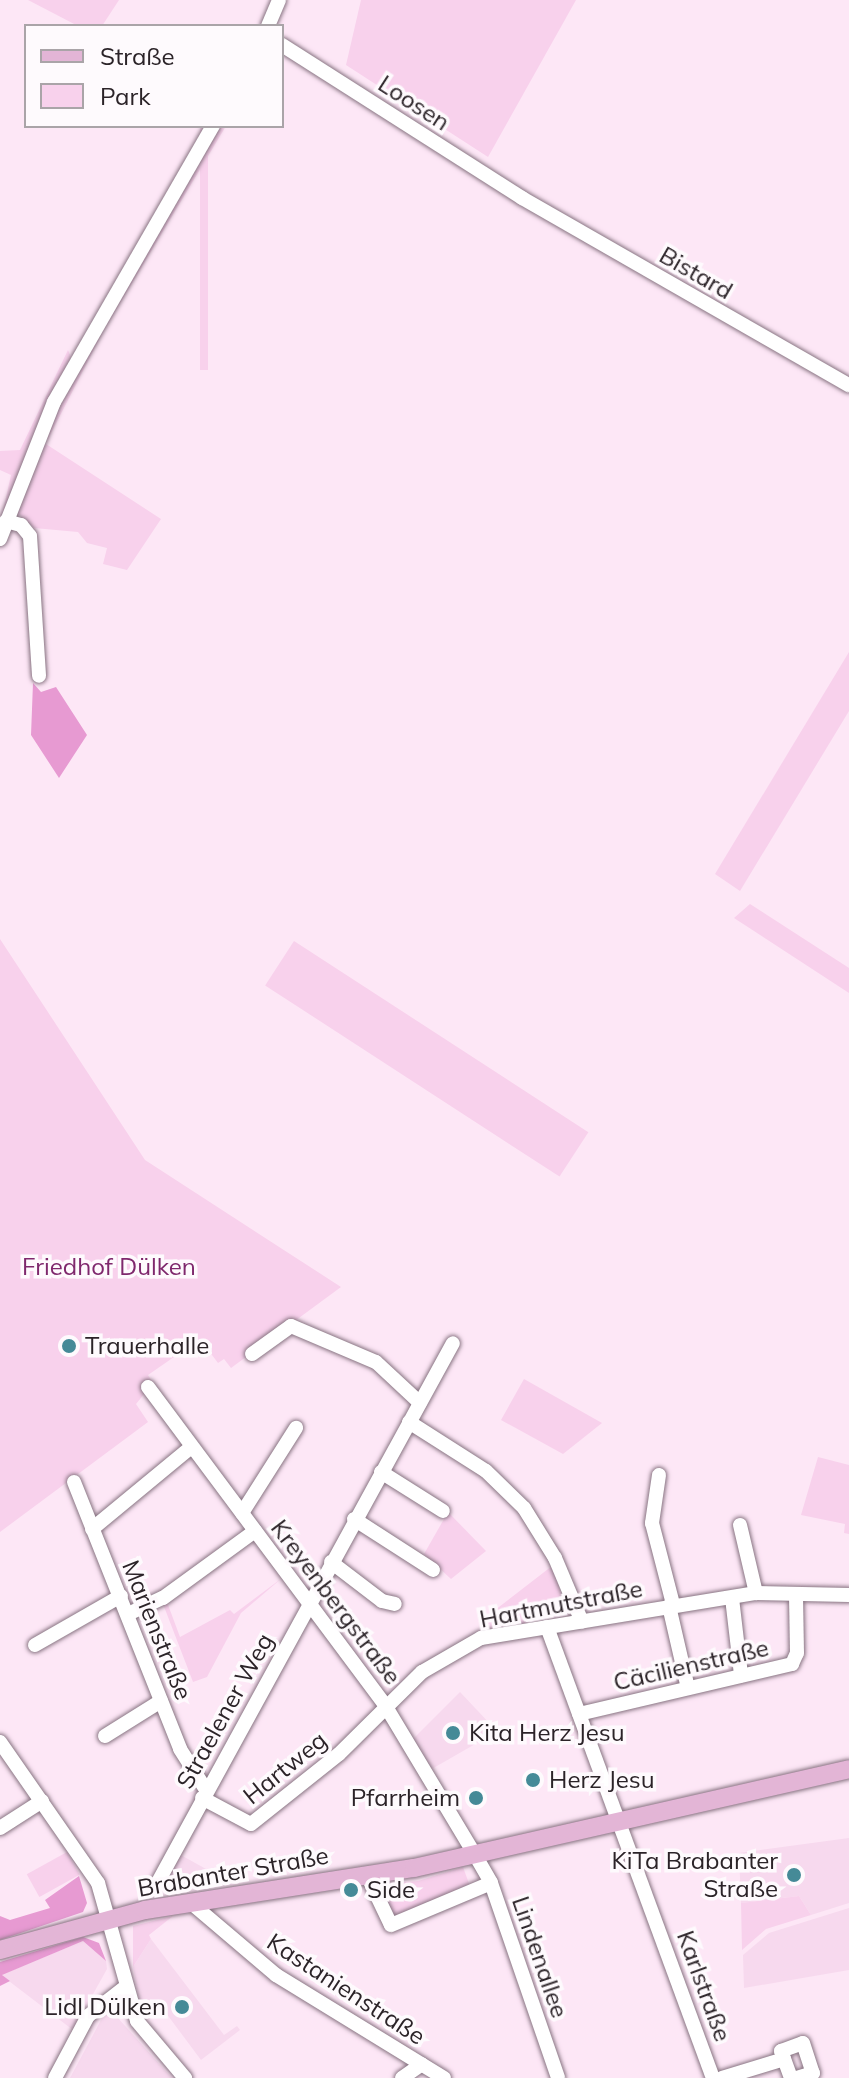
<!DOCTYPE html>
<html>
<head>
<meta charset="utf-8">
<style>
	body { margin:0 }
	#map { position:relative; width:849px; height:2078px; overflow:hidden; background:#fde7f6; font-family:Mulish,sans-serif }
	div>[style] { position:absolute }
	.built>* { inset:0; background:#f7d9ee }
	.green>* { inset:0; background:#f8d1ec; transform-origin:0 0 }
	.forest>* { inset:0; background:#e79ad2 }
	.roads { filter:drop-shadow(0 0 2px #887482) drop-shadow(0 0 2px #887482) }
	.minor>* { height:14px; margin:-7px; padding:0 7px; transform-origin:7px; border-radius:7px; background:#fff }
	.major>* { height:18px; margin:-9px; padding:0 9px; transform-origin:9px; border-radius:9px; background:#e3b5d6 }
	.dots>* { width:22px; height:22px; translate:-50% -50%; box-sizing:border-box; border:4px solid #fefafd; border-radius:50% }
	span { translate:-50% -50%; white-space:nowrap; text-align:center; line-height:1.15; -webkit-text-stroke:7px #fefafd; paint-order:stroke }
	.street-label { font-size:24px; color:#2b2328 }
	.park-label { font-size:24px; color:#7f286d }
	.poi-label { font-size:24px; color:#2b2328 }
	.left { translate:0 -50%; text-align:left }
	.right { translate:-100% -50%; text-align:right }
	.legend { position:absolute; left:24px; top:24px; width:260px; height:104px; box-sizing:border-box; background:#fefafd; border:2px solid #aaa4a8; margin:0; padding:10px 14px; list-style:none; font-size:24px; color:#2b2328 }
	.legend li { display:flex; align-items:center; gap:16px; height:40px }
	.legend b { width:40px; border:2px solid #aaa4a8 }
</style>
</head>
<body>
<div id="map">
	<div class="built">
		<i style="clip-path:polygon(460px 1692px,493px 1727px,477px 1743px,430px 1770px,412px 1740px)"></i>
		<i style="clip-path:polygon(849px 1838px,849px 1903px,811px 1915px,799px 1896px,741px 1903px,739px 1853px)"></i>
		<i style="clip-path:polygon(179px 1854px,233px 1884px,177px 1890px,169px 1878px)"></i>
		<i style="clip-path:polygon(849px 1908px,849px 1970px,744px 1988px,743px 1955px,769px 1933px)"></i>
		<i style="clip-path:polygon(151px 1939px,224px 2035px,237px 2026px,240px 2030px,201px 2060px,160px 2005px,146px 2016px,139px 1999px,133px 1967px)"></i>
		<i style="clip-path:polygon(83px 1941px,106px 1961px,107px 1969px,73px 2030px,1px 1975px)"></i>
		<i style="clip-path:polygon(108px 2007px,172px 2078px,70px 2078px)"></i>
	</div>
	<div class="green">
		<i style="clip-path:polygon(28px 0,119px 0,102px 26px,78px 26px)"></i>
		<i style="clip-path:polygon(361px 0,576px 0,488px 157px,346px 65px)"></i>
		<i style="left:200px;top:126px;width:8px;height:244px"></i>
		<i style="clip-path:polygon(221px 126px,226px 126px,104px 330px,48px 439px,44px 431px,97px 332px)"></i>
		<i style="clip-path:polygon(68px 350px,71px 357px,34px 433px,0 524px,11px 475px,0 470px,0 451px,20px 450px)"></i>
		<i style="clip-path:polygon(46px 444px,161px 519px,127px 570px,103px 564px,107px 548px,87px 543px,78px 532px,34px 528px,14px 510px,38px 446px)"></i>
		<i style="clip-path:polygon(849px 652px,849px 711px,740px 891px,715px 874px)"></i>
		<i style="clip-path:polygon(750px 904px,849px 968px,849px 993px,734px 918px)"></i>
		<i style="clip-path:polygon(0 939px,145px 1160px,341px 1287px,231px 1368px,224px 1359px,218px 1363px,200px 1339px,148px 1375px,153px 1383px,136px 1404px,148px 1422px,0 1532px)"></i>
		<i style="left:294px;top:941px;width:351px;height:53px;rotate:33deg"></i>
		<i style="clip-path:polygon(524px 1379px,602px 1423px,563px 1454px,501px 1420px)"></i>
		<i style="clip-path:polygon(818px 1457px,849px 1465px,849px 1534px,844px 1533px,845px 1524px,801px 1515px)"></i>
		<i style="clip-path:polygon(448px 1512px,486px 1551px,451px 1579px,424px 1554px)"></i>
		<i style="clip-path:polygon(552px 1566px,568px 1614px,491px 1630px,490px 1624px,482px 1626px,486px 1617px)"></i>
		<i style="clip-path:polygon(282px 1578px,241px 1613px,207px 1677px,193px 1682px,163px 1604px,167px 1602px,180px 1637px,230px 1610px,234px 1614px)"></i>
		<i style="left:67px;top:1852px;width:26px;height:46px;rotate:61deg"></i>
		<i style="clip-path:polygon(463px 1867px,471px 1889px,393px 1919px,376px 1885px,418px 1881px)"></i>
		<i style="clip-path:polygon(799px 1896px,811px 1915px,766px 1929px,742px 1950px,741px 1903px)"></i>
		<i style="clip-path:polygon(173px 1916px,149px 1935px,151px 1939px,133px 1967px,133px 1926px)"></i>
	</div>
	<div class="forest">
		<i style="clip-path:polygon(33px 683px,41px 692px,56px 687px,87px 735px,59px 778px,31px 735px)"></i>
		<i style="clip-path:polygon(79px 1876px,87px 1903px,83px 1912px,0 1940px,0 1916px,10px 1920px,50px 1908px,45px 1900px)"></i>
		<i style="clip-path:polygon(83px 1937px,99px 1943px,106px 1961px,83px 1941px,2px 1975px,10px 1981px,0 1986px,0 1962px)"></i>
	</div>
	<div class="roads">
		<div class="minor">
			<i style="left:268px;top:26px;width:28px;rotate:-67deg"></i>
			<i style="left:282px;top:45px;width:285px;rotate:32.5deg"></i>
			<i style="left:522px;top:198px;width:377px;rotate:29.8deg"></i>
			<i style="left:6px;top:521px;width:16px;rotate:15deg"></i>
			<i style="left:21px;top:525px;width:14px;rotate:51deg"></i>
			<i style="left:30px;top:536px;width:140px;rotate:86.3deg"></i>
			<i style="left:0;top:539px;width:147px;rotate:-68.5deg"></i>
			<i style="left:54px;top:402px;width:319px;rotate:-60.1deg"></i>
			<i style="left:252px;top:1354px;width:48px;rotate:-35.7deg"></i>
			<i style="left:291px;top:1326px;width:92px;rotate:23deg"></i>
			<i style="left:376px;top:1362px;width:60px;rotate:43deg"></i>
			<i style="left:148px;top:1387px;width:397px;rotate:53.3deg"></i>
			<i style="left:385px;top:1705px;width:173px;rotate:59deg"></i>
			<i style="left:474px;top:1853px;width:34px;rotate:60deg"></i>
			<i style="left:491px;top:1883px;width:206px;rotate:71deg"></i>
			<i style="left:409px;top:1422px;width:91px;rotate:32.5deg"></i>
			<i style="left:486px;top:1471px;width:53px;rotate:44.2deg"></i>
			<i style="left:524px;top:1508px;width:59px;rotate:58.2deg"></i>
			<i style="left:555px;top:1558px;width:69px;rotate:67.1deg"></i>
			<i style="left:381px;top:1472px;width:73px;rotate:32.2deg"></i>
			<i style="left:659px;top:1475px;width:49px;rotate:98.3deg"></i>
			<i style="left:652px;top:1523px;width:84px;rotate:75.5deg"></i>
			<i style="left:74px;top:1482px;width:287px;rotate:68.3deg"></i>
			<i style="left:180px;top:1749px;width:49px;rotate:57.6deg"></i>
			<i style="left:242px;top:1513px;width:101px;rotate:-57.6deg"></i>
			<i style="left:354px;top:1519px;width:94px;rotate:32.8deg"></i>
			<i style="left:740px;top:1525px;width:70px;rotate:76.8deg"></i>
			<i style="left:92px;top:1529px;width:129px;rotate:-39.6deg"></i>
			<i style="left:331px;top:1562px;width:64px;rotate:37.4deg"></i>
			<i style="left:382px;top:1601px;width:13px;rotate:13deg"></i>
			<i style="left:732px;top:1598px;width:78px;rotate:83.3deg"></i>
			<i style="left:669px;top:1606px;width:84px;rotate:77deg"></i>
			<i style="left:128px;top:1614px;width:38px;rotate:-25deg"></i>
			<i style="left:163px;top:1598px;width:114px;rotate:-36.1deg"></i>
			<i style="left:547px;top:1627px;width:481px;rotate:69.8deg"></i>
			<i style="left:35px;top:1645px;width:99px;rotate:-29.7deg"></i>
			<i style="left:579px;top:1714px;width:219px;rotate:-13.2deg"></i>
			<i style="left:792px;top:1664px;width:12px;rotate:-66deg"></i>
			<i style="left:797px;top:1653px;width:58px;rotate:-91deg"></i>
			<i style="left:105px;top:1736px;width:66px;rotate:-32deg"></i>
			<i style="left:0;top:1742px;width:172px;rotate:55.2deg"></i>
			<i style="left:98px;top:1883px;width:143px;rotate:74.2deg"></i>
			<i style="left:137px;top:2021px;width:75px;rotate:49.9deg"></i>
			<i style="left:202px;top:1798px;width:55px;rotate:28deg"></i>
			<i style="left:251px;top:1824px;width:112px;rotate:-38.5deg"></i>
			<i style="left:339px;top:1754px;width:117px;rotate:-44.7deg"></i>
			<i style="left:422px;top:1672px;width:68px;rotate:-30deg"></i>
			<i style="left:481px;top:1638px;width:279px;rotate:-9.3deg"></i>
			<i style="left:756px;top:1593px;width:93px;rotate:1.2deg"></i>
			<i style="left:0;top:1828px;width:50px;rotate:-32.7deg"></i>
			<i style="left:367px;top:1875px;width:55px;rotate:64.4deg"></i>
			<i style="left:391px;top:1925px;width:108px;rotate:-22.8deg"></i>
			<i style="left:158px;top:1882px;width:614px;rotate:-61.31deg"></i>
			<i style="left:190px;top:1902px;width:113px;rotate:40.3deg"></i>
			<i style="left:276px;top:1975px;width:197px;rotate:31.5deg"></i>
			<i style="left:55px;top:2078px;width:70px;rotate:-62deg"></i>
			<i style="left:88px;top:2016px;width:46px;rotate:-37.9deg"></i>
			<i style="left:402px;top:2078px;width:24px;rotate:-35deg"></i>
			<i style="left:722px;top:2078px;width:65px;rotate:-17deg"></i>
			<i style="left:791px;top:2078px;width:29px;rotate:-110deg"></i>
			<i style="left:781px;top:2051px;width:23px;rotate:-20deg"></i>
			<i style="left:803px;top:2043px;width:32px;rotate:72deg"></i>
			<i style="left:813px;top:2073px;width:17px;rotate:163deg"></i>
		</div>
		<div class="major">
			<i style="left:0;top:1950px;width:150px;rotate:-15.4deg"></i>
			<i style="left:145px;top:1910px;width:272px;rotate:-8.9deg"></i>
			<i style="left:414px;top:1868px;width:446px;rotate:-12.8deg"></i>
		</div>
	</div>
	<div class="dots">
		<i style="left:69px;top:1346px;background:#458a97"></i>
		<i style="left:453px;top:1733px;background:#458a97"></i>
		<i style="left:533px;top:1780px;background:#458a97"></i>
		<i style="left:476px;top:1798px;background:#458a97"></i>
		<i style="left:794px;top:1875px;background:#458a97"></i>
		<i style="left:351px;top:1890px;background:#458a97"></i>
		<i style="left:182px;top:2007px;background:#458a97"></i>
	</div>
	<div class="street-label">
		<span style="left:414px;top:103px;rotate:33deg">Loosen</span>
		<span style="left:696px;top:273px;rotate:30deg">Bistard</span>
		<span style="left:336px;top:1602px;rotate:53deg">Kreyenbergstraße</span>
		<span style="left:561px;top:1604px;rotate:-11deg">Hartmutstraße</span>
		<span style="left:157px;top:1630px;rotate:68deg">Marienstraße</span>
		<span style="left:691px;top:1665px;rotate:-13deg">Cäcilienstraße</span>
		<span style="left:225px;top:1711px;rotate:-61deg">Straelener Weg</span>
		<span style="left:285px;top:1768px;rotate:-39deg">Hartweg</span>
		<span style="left:233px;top:1872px;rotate:-10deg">Brabanter Straße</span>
		<span style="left:540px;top:1957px;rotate:71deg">Lindenallee</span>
		<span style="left:704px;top:1986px;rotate:70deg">Karlstraße</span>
		<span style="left:346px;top:1989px;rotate:33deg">Kastanienstraße</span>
	</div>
	<div class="park-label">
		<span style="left:109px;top:1267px">Friedhof Dülken</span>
	</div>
	<div class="poi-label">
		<span class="left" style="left:85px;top:1346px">Trauerhalle</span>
		<span class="left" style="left:469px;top:1733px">Kita Herz Jesu</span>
		<span class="left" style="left:549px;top:1780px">Herz Jesu</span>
		<span class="right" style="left:460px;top:1798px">Pfarrheim</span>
		<span class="right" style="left:778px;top:1875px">KiTa Brabanter<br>Straße</span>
		<span class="left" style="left:367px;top:1890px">Side</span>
		<span class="right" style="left:166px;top:2007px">Lidl Dülken</span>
	</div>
	<ul class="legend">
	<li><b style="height:10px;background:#e3b5d6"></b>Straße</li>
	<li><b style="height:22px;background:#f8d1ec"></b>Park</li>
	</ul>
</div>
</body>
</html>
